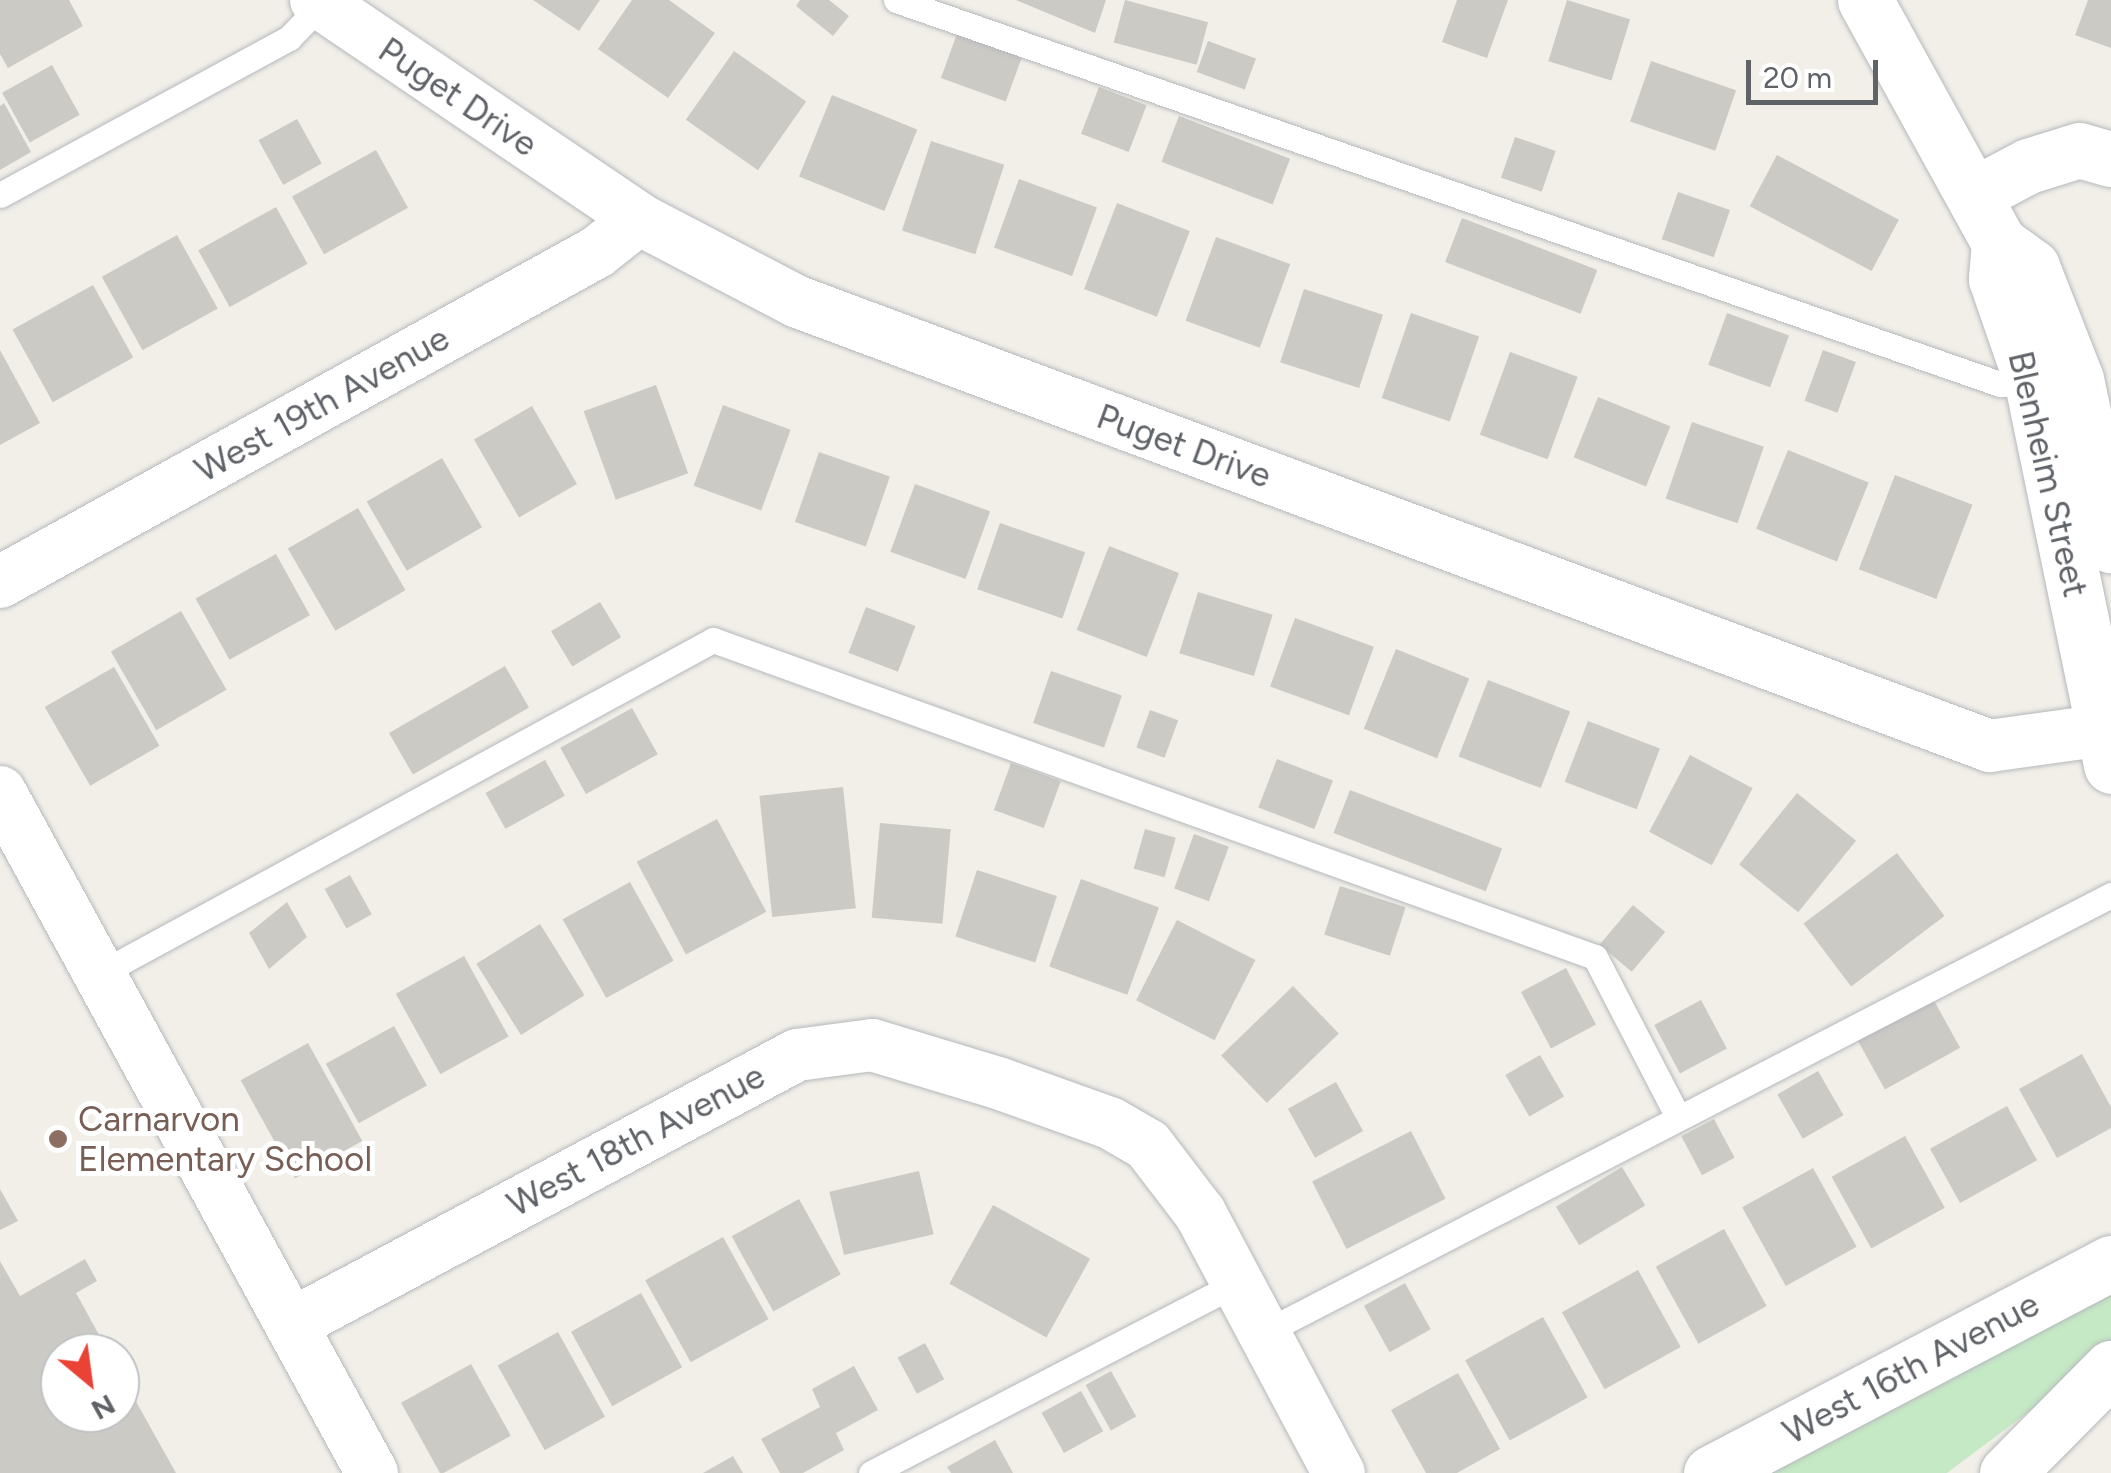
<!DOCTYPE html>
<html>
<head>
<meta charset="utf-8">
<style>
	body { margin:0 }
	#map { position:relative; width:2111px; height:1473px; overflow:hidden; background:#f1efe8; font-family:Figtree,sans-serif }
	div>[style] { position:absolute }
	.green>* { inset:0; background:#c5e8c5 }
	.building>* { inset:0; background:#cccac5; transform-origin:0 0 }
	.roads { filter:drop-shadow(0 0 2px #b5b8bc) drop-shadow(0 0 2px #b5b8bc) }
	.lane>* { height:25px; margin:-12.5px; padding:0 12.5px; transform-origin:12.5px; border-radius:12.5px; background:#fff }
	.street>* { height:52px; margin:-26px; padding:0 26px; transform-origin:26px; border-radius:26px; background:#fff }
	.secondary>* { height:55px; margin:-27.5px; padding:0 27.5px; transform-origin:27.5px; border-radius:27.5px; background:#fff }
	.dots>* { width:28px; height:28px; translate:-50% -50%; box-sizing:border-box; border:5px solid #fff; border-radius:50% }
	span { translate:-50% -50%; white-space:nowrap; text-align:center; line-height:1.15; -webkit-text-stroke:10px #fff; paint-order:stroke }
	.street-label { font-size:35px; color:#5f6368 }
	.education-label { font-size:35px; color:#785e54 }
	.left { translate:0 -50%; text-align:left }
	.north { position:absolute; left:40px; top:1333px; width:100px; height:100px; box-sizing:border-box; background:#fff; border:2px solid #bfc1c3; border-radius:50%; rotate:151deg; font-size:28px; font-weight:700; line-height:40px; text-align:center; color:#5f6368 }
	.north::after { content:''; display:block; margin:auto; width:35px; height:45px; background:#ea4335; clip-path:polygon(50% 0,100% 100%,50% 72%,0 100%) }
	.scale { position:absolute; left:1746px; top:60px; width:132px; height:45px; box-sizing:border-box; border:5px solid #5f6368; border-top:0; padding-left:12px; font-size:30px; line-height:35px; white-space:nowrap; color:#5f6368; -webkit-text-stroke:8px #fff; paint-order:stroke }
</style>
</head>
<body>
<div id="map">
	<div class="green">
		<i style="clip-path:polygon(2111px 1290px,2111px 1350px,1947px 1473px,1760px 1473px)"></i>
	</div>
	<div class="building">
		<i style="clip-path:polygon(0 0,69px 0,83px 26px,8px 68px,0 54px)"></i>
		<i style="clip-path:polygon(533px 0,600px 0,579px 31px)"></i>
		<i style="clip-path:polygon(632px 0,669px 0,715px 33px,668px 98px,598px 49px)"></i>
		<i style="clip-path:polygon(800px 0,829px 0,849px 16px,833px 36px,796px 6px)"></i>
		<i style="clip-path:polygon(1016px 0,1106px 0,1095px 33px)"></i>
		<i style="left:1125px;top:0;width:86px;height:44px;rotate:15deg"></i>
		<i style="clip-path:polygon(1457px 0,1508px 0,1487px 58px,1442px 42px)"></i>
		<i style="left:1567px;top:0;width:66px;height:64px;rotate:17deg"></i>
		<i style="clip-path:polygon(2088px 0,2111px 0,2111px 48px,2075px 35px)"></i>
		<i style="left:958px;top:31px;width:69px;height:50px;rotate:20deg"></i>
		<i style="left:1208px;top:41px;width:51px;height:33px;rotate:20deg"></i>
		<i style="left:734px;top:51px;width:88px;height:84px;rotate:35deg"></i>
		<i style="left:1651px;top:61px;width:90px;height:64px;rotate:19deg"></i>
		<i style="left:52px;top:65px;width:57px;height:57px;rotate:61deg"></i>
		<i style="left:1099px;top:87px;width:51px;height:50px;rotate:21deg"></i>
		<i style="left:832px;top:95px;width:92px;height:88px;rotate:22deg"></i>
		<i style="clip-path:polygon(4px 103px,31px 152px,0 170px,0 106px)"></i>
		<i style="left:1179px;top:116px;width:119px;height:49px;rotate:21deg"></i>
		<i style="left:297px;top:119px;width:51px;height:44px;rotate:61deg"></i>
		<i style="left:1515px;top:137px;width:43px;height:43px;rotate:19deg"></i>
		<i style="left:931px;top:141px;width:77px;height:94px;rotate:18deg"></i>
		<i style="left:376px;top:150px;width:66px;height:96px;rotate:61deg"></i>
		<i style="left:1777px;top:155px;width:138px;height:58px;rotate:28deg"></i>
		<i style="left:1019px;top:179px;width:83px;height:73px;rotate:20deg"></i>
		<i style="left:1678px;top:192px;width:55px;height:50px;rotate:19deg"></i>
		<i style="left:1117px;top:203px;width:78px;height:92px;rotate:21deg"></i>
		<i style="left:276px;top:207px;width:65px;height:89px;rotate:61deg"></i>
		<i style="left:1462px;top:218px;width:145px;height:47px;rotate:21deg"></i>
		<i style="left:177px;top:235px;width:84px;height:86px;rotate:61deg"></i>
		<i style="left:1216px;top:237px;width:79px;height:89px;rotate:20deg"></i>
		<i style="left:93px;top:285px;width:83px;height:92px;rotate:61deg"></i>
		<i style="left:1304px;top:289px;width:83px;height:77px;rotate:18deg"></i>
		<i style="left:1411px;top:313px;width:72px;height:90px;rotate:19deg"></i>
		<i style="left:1727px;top:313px;width:66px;height:55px;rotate:20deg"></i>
		<i style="clip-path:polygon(0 350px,40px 423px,0 445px)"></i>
		<i style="left:1823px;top:350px;width:35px;height:54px;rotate:20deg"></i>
		<i style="left:1510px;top:352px;width:72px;height:88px;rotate:20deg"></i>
		<i style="left:656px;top:385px;width:94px;height:77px;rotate:70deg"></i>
		<i style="left:1598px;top:397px;width:78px;height:65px;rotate:22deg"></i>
		<i style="left:723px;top:405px;width:72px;height:86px;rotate:20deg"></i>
		<i style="left:532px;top:406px;width:90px;height:67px;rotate:60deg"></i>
		<i style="left:1692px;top:422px;width:76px;height:81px;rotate:19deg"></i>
		<i style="left:1788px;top:450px;width:87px;height:85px;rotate:22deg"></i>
		<i style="left:819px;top:452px;width:75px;height:74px;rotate:19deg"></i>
		<i style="left:442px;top:458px;width:80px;height:87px;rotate:60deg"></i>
		<i style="left:1895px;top:475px;width:83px;height:101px;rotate:21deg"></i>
		<i style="left:915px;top:484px;width:80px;height:72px;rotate:20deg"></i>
		<i style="left:358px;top:508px;width:95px;height:81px;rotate:60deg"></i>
		<i style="left:1000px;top:523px;width:90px;height:70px;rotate:19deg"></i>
		<i style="left:1109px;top:546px;width:75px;height:90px;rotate:21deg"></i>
		<i style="left:276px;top:554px;width:70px;height:92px;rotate:61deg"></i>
		<i style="left:1198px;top:592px;width:78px;height:64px;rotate:17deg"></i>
		<i style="left:600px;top:602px;width:41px;height:57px;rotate:59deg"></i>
		<i style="left:866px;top:607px;width:53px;height:49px;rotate:21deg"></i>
		<i style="left:181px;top:611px;width:91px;height:81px;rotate:60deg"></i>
		<i style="left:1295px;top:618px;width:84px;height:73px;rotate:20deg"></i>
		<i style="left:1396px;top:649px;width:79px;height:86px;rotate:22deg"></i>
		<i style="left:505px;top:666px;width:48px;height:134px;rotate:60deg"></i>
		<i style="left:114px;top:667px;width:91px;height:80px;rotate:60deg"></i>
		<i style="left:1051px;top:671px;width:75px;height:55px;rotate:19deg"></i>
		<i style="left:1488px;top:680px;width:88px;height:82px;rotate:21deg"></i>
		<i style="left:632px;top:708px;width:53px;height:82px;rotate:61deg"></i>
		<i style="left:1150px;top:710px;width:30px;height:40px;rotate:20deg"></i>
		<i style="left:1588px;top:721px;width:77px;height:65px;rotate:21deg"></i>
		<i style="left:1690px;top:755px;width:71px;height:87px;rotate:28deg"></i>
		<i style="left:1277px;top:759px;width:60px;height:52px;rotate:21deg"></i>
		<i style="left:545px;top:760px;width:41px;height:68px;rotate:61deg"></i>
		<i style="left:1011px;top:763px;width:53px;height:50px;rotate:20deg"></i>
		<i style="left:843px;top:787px;width:122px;height:84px;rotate:84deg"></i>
		<i style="left:1350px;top:790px;width:163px;height:46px;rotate:21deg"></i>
		<i style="left:1797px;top:793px;width:76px;height:92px;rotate:39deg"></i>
		<i style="left:717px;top:819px;width:105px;height:91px;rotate:62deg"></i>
		<i style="left:880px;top:823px;width:71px;height:95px;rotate:5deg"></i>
		<i style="left:1145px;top:829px;width:32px;height:41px;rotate:16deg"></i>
		<i style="left:1194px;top:834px;width:37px;height:58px;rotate:20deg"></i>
		<i style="left:1897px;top:853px;width:79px;height:117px;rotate:53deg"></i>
		<i style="left:977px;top:870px;width:84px;height:70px;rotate:18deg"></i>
		<i style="left:350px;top:875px;width:45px;height:29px;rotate:61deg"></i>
		<i style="left:1081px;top:879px;width:83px;height:93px;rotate:20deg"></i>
		<i style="left:630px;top:882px;width:90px;height:77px;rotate:61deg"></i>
		<i style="left:1340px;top:886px;width:69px;height:51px;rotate:18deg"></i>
		<i style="clip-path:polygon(287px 902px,307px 937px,269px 969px,249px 933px)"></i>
		<i style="left:1633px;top:905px;width:42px;height:52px;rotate:40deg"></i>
		<i style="left:1177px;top:920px;width:88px;height:90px;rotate:27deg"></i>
		<i style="left:540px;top:924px;width:84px;height:75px;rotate:58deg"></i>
		<i style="left:464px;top:956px;width:92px;height:78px;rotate:61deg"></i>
		<i style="left:1566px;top:968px;width:64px;height:51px;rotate:62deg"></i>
		<i style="left:1293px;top:986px;width:66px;height:100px;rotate:46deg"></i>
		<i style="left:1932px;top:997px;width:58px;height:86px;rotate:61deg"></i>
		<i style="left:1701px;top:1000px;width:55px;height:53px;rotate:62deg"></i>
		<i style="left:394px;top:1026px;width:68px;height:78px;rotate:61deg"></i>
		<i style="left:308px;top:1043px;width:112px;height:77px;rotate:61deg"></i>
		<i style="clip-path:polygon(2082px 1054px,2111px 1107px,2111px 1128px,2057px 1158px,2019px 1089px)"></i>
		<i style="left:1540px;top:1055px;width:48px;height:40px;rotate:60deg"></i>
		<i style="left:1818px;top:1071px;width:51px;height:47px;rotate:60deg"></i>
		<i style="left:1336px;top:1082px;width:56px;height:55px;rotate:61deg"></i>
		<i style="left:2007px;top:1106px;width:62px;height:88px;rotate:61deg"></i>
		<i style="left:1714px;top:1119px;width:44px;height:37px;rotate:62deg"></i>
		<i style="left:1411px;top:1131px;width:76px;height:111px;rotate:63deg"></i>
		<i style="left:1905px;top:1136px;width:82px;height:84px;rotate:61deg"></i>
		<i style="left:1622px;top:1167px;width:45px;height:77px;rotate:59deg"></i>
		<i style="left:1813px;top:1168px;width:90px;height:81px;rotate:61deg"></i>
		<i style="left:919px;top:1171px;width:65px;height:92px;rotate:77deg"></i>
		<i style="clip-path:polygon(0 1189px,18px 1221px,0 1230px)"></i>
		<i style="left:799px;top:1199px;width:86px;height:77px;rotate:61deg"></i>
		<i style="left:993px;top:1205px;width:111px;height:90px;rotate:29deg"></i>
		<i style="left:1724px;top:1229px;width:88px;height:78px;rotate:61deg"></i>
		<i style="left:723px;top:1237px;width:94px;height:89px;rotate:61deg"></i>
		<i style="clip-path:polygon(85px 1259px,97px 1281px,76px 1293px,109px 1353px,60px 1353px,60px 1413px,120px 1413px,120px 1373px,176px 1473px,0 1473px,0 1261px,20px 1296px)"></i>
		<i style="left:1638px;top:1270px;width:88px;height:87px;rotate:61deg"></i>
		<i style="left:1405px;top:1283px;width:53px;height:47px;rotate:61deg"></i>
		<i style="left:641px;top:1293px;width:85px;height:80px;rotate:61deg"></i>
		<i style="left:1543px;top:1317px;width:92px;height:89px;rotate:61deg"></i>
		<i style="left:558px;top:1332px;width:97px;height:69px;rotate:61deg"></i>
		<i style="left:925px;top:1343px;width:41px;height:31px;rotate:62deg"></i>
		<i style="left:471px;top:1364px;width:82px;height:80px;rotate:61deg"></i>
		<i style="clip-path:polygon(854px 1366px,878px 1410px,836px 1433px,844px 1450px,803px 1473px,780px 1473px,761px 1439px,820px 1407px,812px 1389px)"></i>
		<i style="left:1111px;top:1371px;width:52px;height:29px;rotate:61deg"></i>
		<i style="clip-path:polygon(1458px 1373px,1500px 1449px,1457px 1473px,1426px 1473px,1391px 1410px)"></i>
		<i style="left:1081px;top:1391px;width:46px;height:45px;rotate:61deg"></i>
		<i style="clip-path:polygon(995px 1440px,1013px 1473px,951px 1473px,947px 1467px)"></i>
		<i style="clip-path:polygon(733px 1456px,743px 1473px,703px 1473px)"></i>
	</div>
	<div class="roads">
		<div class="lane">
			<i style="left:896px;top:0;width:1169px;rotate:19.18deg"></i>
			<i style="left:2000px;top:384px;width:32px;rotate:-2deg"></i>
			<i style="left:0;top:195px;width:329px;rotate:-28.5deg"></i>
			<i style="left:289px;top:38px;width:47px;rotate:-45.9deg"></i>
			<i style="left:101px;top:973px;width:697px;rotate:-28.55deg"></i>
			<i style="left:713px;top:640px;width:937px;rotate:19.77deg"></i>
			<i style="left:1595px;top:957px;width:180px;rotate:62.6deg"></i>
			<i style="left:1265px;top:1332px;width:952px;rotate:-27.32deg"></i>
			<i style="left:871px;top:1473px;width:413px;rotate:-27.4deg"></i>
		</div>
		<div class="street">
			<i style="left:316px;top:0;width:390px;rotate:34.1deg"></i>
			<i style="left:639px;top:219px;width:179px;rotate:27.6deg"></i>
			<i style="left:798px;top:302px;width:1272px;rotate:20.43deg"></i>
			<i style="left:1990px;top:746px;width:122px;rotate:-8deg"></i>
			<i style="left:0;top:582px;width:682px;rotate:-28.93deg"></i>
			<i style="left:597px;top:252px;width:53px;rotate:-38.2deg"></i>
			<i style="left:0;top:792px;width:776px;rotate:61.35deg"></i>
			<i style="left:292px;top:1324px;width:572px;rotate:-28.04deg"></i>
			<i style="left:797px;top:1055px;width:76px;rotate:-7.6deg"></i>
			<i style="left:872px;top:1045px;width:132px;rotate:16.8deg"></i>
			<i style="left:998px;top:1083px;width:119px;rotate:19.7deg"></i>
			<i style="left:1110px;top:1123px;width:44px;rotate:30.1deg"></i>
			<i style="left:1148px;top:1145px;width:86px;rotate:52.6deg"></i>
			<i style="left:1200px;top:1213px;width:295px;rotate:61.9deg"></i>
		</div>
		<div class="secondary">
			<i style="left:1865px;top:0;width:277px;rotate:61.1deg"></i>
			<i style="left:1999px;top:243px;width:41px;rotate:36deg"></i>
			<i style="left:2032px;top:267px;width:120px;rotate:68.6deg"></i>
			<i style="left:2076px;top:379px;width:170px;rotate:78.1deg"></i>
			<i style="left:1975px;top:194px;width:60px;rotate:-27.8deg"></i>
			<i style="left:2028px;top:166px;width:53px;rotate:-17.4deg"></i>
			<i style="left:2079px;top:150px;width:33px;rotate:16deg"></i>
			<i style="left:1999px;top:243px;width:36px;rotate:95deg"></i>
			<i style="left:1996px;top:279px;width:110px;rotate:70.9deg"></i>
			<i style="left:2032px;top:383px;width:391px;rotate:78.3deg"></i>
			<i style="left:1711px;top:1473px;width:452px;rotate:-27.7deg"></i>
			<i style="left:2007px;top:1473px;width:148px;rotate:-45.3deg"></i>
		</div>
	</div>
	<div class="dots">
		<i style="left:58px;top:1139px;background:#8d6e63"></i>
	</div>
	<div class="street-label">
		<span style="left:458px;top:97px;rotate:34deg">Puget Drive</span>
		<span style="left:322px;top:404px;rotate:-29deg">West 19th Avenue</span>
		<span style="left:1184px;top:446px;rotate:20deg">Puget Drive</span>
		<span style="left:2048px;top:474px;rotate:77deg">Blenheim Street</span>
		<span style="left:636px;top:1140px;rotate:-28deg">West 18th Avenue</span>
		<span style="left:1911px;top:1368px;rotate:-28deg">West 16th Avenue</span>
	</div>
	<div class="education-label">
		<span class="left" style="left:78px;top:1139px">Carnarvon<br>Elementary School</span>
	</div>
	<div class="north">N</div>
	<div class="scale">20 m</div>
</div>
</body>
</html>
